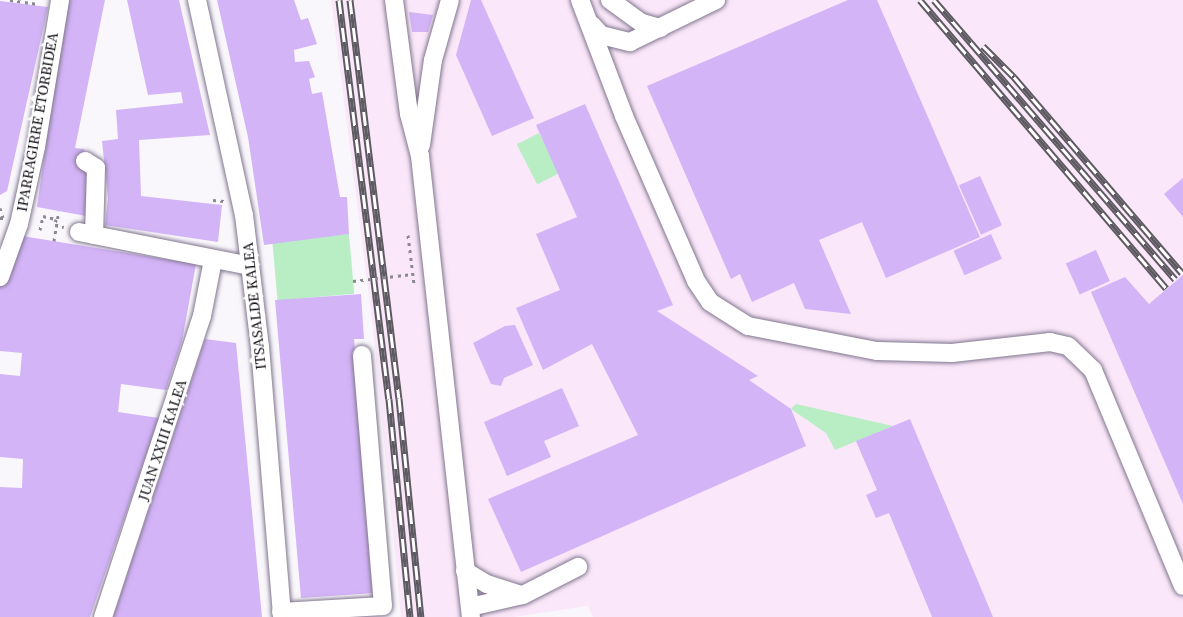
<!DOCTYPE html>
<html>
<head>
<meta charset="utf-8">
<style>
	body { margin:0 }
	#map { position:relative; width:1183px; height:617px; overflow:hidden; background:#f9f7fc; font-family:"Source Serif 4",serif }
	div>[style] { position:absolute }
	.industrial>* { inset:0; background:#fae7f9 }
	.green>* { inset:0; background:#b9eec5; transform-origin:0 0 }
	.building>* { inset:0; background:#d3b4f7; transform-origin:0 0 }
	.path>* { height:3px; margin-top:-1.5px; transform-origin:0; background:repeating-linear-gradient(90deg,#8c8990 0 3px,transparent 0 7.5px) }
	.roads { filter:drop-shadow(0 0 2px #81768f) drop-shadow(0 0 2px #81768f) }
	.minor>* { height:18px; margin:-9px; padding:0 9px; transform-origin:9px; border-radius:9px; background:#fff }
	.rail>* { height:7px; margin-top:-3.5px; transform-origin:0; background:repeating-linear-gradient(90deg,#fff 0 14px,#5d5a61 0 28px); box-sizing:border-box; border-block:2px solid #5d5a61 }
	.path-bridge>* { height:3px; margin-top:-1.5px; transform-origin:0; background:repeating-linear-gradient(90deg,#8c8990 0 3px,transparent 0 7.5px) }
	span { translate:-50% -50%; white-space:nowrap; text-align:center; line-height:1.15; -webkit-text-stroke:4.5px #fff; paint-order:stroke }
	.street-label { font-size:15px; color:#0e0a13 }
</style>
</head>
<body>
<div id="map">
	<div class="industrial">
		<i style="clip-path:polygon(331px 0,1183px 0,1183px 617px,593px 617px,588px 606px,513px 617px,401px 617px,373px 328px)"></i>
	</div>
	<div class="green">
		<i style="left:539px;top:133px;width:45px;height:25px;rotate:63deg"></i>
		<i style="left:349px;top:234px;width:60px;height:77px;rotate:85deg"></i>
		<i style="clip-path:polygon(796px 404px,893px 426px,835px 450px,826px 433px,791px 409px)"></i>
	</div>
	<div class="building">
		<i style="clip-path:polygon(66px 0,105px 0,75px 148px,84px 149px,89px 194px,86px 216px,37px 207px)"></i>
		<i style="clip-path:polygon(127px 0,179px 0,210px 135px,139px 140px,141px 196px,222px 205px,218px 242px,105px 225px,108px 198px,102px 141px,118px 139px,116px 110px,183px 103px,181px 92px,148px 95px)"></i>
		<i style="clip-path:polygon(217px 0,294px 0,301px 20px,308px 18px,317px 44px,294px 50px,295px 62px,309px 61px,315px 77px,309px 79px,312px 94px,322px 92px,340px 197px,347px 197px,349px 234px,264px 245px,248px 137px)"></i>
		<i style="clip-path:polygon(471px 0,481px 0,534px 118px,492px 136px,456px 55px)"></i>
		<i style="clip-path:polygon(848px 0,877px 0,980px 237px,886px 278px,862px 222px,819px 240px,851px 314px,805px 309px,794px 283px,752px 302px,740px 274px,731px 279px,647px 86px)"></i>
		<i style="clip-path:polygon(0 1px,48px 7px,7px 191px,0 195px)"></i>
		<i style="clip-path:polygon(409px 12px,433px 15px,428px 32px,412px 32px)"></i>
		<i style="clip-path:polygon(585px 104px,673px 305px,657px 311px,758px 376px,749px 380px,791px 409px,806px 446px,521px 572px,488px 499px,638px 435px,592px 344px,543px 370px,516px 308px,560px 290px,536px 234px,577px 217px,536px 125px)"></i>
		<i style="left:980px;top:176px;width:54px;height:23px;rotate:66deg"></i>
		<i style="clip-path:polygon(1183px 178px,1183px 217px,1164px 194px)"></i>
		<i style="left:991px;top:234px;width:27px;height:41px;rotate:66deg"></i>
		<i style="clip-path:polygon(22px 236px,196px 264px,182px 341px,166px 390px,121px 384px,118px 412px,159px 418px,90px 617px,0 617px,0 487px,22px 488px,23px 459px,0 457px,0 374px,20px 376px,22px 353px,0 351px,0 286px)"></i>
		<i style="left:1096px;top:250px;width:34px;height:33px;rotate:66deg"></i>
		<i style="clip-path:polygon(1183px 275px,1183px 504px,1091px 292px,1125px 277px,1149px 304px)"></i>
		<i style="clip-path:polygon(361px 294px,364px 339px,354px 339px,375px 593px,301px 598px,275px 300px)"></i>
		<i style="clip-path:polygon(515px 325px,533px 365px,504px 378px,501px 386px,491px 384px,473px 343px,505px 326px)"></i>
		<i style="clip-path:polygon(205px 339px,236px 343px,262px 617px,113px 617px)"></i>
		<i style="clip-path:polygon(562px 388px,579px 426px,544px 441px,551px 457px,507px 476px,484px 422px)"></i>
		<i style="clip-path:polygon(910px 419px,993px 617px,932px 617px,889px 513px,876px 518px,866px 495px,877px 490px,856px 441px)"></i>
	</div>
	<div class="path">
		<i style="left:10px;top:0;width:30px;rotate:8deg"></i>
		<i style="left:213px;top:200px;width:11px;rotate:5deg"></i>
		<i style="left:0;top:208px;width:10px;rotate:73deg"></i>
		<i style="left:3px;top:218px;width:3px;rotate:180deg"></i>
		<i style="left:40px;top:230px;width:14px;rotate:-78deg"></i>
		<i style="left:43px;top:216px;width:13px;rotate:13deg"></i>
		<i style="left:56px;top:219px;width:6px;rotate:99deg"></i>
		<i style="left:55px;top:225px;width:9px;rotate:13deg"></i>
		<i style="left:408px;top:235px;width:49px;rotate:83deg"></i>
		<i style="left:54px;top:241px;width:30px;rotate:-81deg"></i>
	</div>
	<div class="roads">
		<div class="minor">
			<i style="left:197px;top:0;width:220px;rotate:77.7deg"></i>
			<i style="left:244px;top:215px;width:133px;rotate:83.1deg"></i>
			<i style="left:260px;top:347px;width:271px;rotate:85.3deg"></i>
			<i style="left:394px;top:0;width:115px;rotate:82.5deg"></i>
			<i style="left:409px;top:114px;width:43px;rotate:75.3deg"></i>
			<i style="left:420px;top:156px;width:464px;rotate:83.7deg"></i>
			<i style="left:580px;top:0;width:124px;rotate:69.2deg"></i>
			<i style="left:624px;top:116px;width:180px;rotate:66.4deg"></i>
			<i style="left:696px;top:281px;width:25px;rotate:56deg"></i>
			<i style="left:710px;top:302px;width:45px;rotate:32.3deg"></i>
			<i style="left:748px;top:326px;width:131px;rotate:11deg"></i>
			<i style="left:877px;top:351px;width:75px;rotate:1.5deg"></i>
			<i style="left:952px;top:353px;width:99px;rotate:-6.4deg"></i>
			<i style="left:1050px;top:342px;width:18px;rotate:13deg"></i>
			<i style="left:1068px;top:346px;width:35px;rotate:44deg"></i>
			<i style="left:1093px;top:370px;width:234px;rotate:67.4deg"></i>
			<i style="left:610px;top:0;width:39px;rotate:36deg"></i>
			<i style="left:642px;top:23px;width:19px;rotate:16deg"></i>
			<i style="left:592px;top:25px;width:13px;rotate:48deg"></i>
			<i style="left:601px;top:35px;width:30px;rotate:14deg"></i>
			<i style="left:630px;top:42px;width:96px;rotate:-26deg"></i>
			<i style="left:421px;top:145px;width:86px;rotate:-82deg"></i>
			<i style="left:433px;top:60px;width:62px;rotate:-74.2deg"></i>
			<i style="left:85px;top:161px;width:13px;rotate:32deg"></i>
			<i style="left:96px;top:168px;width:67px;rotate:91.7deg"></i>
			<i style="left:79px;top:232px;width:174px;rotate:11.2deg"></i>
			<i style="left:0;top:277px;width:56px;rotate:-70.3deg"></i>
			<i style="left:19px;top:224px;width:79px;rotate:-77.6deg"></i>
			<i style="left:36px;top:147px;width:149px;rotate:-80.7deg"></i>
			<i style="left:465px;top:571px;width:26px;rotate:31deg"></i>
			<i style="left:487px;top:584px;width:36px;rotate:18deg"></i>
			<i style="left:470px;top:607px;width:54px;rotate:-12.8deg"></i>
			<i style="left:523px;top:595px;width:62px;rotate:-27deg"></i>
			<i style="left:281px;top:612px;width:102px;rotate:-3.4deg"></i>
			<i style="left:383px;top:606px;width:252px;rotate:-94.8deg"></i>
			<i style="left:103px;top:617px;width:317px;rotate:-71.8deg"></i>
			<i style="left:202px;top:316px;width:57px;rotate:-78.9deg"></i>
		</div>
	</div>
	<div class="rail">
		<i style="left:339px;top:0;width:402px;rotate:82.9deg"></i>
		<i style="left:389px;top:399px;width:219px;rotate:84.5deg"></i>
		<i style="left:350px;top:0;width:401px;rotate:83deg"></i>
		<i style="left:399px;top:398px;width:220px;rotate:84.3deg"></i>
		<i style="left:920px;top:0;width:379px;rotate:49.5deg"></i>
		<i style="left:934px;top:0;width:369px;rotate:49.2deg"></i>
		<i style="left:983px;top:46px;width:44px;rotate:45deg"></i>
		<i style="left:1014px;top:77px;width:258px;rotate:49.4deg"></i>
	</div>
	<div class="path-bridge">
		<i style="left:353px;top:281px;width:60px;rotate:-6.7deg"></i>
	</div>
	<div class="street-label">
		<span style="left:37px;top:122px;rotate:-80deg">IPARRAGIRRE ETORBIDEA</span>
		<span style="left:254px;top:306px;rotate:-96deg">ITSASALDE KALEA</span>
		<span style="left:162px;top:440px;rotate:-72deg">JUAN XXIII KALEA</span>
	</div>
</div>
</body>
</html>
